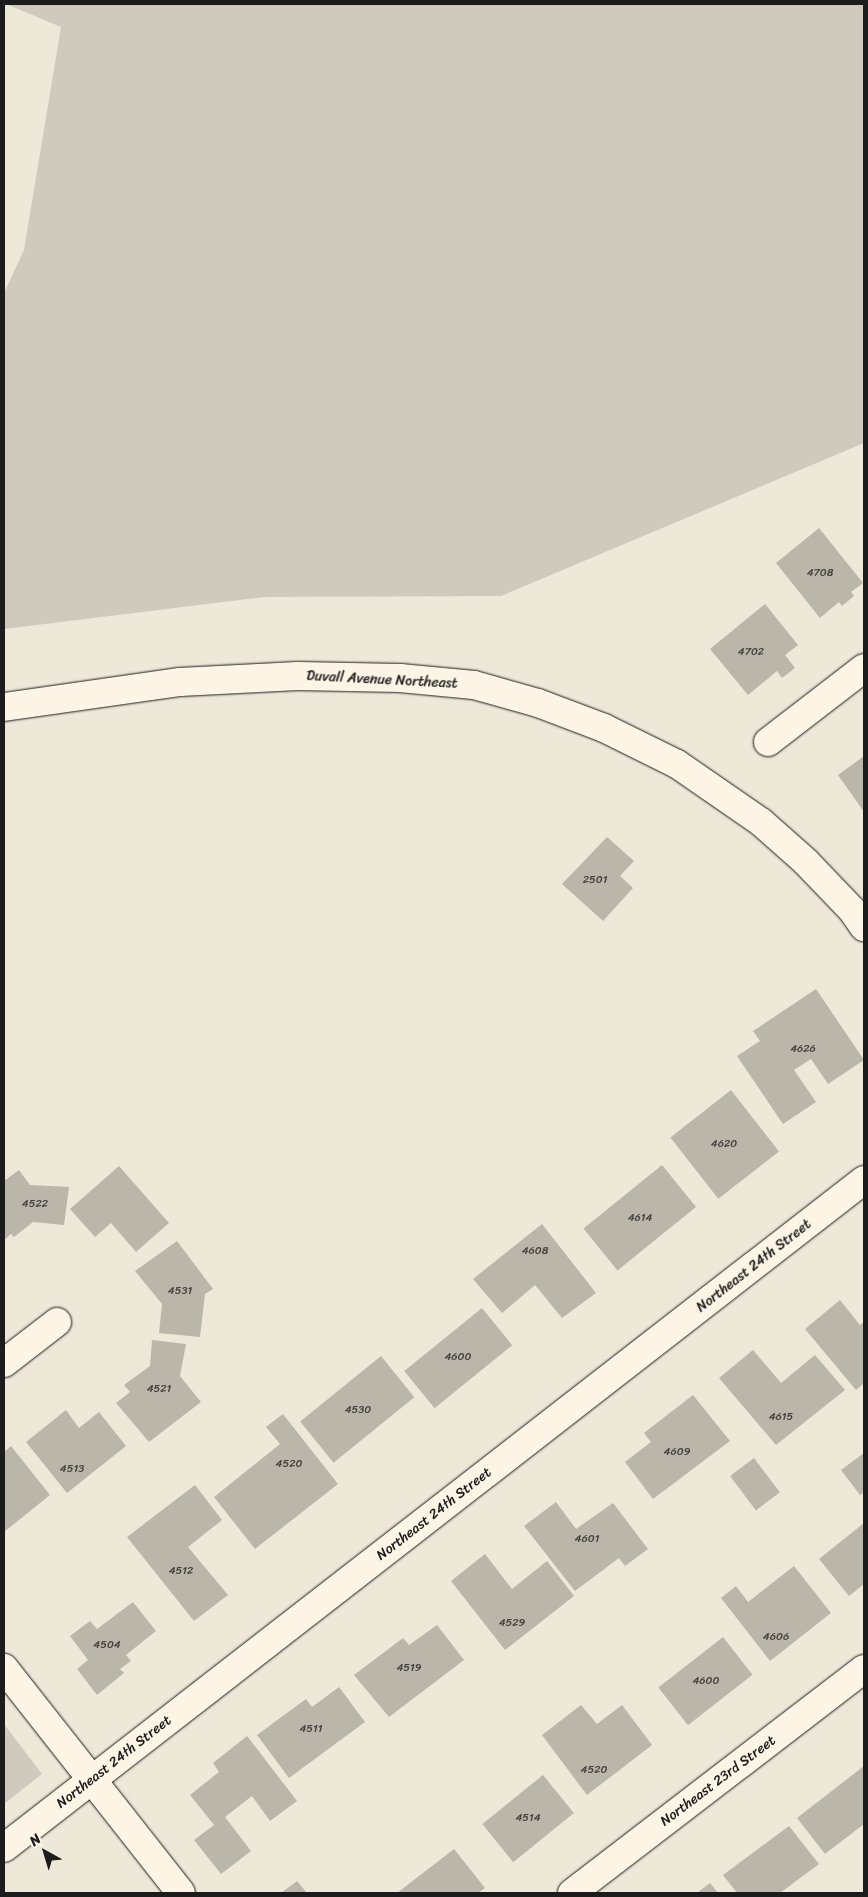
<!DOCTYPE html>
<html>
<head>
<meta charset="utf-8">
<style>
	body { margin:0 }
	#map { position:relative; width:868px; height:1897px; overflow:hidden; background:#eee8d9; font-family:Sriracha,sans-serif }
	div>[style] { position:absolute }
	.green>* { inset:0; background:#cfcabd }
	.building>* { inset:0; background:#bab6aa; transform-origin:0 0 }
	.roads { filter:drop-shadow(0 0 1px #1c1c1c) drop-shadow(0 0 1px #1c1c1c) }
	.street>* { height:28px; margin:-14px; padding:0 14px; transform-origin:14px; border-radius:14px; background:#fcf5e5 }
	.primary>* { height:28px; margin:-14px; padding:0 14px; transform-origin:14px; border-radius:14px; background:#fcf5e5 }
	span { translate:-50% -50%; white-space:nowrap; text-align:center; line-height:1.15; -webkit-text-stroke:5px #fcf5e5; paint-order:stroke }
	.number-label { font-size:11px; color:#444240 }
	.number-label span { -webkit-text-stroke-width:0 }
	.street-label { font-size:14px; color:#1c1c1c }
	.frame { position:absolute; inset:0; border:5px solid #1c1c1c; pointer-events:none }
	.north { position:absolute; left:20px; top:1827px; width:50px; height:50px; -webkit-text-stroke:4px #fcf5e5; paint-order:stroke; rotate:321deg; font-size:14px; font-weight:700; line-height:20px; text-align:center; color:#1c1c1c }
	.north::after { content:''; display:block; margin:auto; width:18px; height:22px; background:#1c1c1c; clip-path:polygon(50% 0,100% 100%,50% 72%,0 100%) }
</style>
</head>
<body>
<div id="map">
	<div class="green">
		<i style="clip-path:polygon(6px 4px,864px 4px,864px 443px,501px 596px,265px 597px,4px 629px,4px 293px,24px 250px,61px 27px)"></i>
		<i style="clip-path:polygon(4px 1724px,42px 1774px,4px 1804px)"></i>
	</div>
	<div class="building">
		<i style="clip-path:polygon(819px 528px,863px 583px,851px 592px,854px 596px,842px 606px,839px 602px,820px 618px,776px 563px)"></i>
		<i style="clip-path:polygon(765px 604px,798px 645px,785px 655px,795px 668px,782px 678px,777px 671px,748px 695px,710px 649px)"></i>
		<i style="clip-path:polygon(864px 756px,864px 812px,838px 775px)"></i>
		<i style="clip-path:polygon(607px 837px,634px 861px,620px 876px,633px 888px,603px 921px,562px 884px)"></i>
		<i style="clip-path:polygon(816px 989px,864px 1060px,828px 1084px,811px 1059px,794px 1070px,816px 1102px,783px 1124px,737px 1056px,760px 1041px,753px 1031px)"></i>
		<i style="left:731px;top:1090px;width:78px;height:77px;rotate:52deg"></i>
		<i style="left:662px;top:1165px;width:54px;height:101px;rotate:51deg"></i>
		<i style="clip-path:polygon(119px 1166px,169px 1223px,136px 1252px,111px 1223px,95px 1237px,70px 1209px)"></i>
		<i style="clip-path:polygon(19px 1170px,30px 1185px,69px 1187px,64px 1225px,33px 1222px,14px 1237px,11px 1234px,4px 1240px,4px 1181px)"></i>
		<i style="clip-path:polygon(542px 1224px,596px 1293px,562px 1318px,535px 1285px,502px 1313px,473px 1279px)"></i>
		<i style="clip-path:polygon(177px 1241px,213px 1289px,205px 1294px,200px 1337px,159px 1333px,162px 1304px,135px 1271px)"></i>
		<i style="clip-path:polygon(840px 1300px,860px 1325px,864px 1322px,864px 1383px,856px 1390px,805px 1329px)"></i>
		<i style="left:482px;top:1308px;width:48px;height:100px;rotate:51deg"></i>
		<i style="clip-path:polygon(152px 1340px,186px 1344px,180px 1376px,201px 1402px,149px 1442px,116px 1403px,130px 1392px,124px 1385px,150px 1366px)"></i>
		<i style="clip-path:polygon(753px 1350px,781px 1383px,815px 1355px,845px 1390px,776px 1445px,719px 1378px)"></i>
		<i style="left:381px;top:1356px;width:53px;height:104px;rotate:51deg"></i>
		<i style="clip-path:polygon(693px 1395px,730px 1441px,653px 1499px,625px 1462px,651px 1442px,644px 1433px)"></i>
		<i style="clip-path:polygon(66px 1410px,79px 1428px,99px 1412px,126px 1446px,67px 1493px,26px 1442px)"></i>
		<i style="clip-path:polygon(283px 1414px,338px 1484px,255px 1549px,214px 1497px,280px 1444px,266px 1427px)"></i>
		<i style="clip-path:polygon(11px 1446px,50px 1495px,4px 1532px,4px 1452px)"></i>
		<i style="clip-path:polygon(864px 1453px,864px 1492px,860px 1495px,841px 1470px)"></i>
		<i style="left:754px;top:1458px;width:43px;height:30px;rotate:53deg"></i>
		<i style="clip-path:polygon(195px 1485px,222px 1520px,188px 1547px,228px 1595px,194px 1621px,127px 1537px)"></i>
		<i style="clip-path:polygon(556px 1502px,576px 1529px,613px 1503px,648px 1549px,625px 1566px,619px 1558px,575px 1591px,524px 1526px)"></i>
		<i style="clip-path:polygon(864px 1523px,864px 1584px,849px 1596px,819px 1559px)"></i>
		<i style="clip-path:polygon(485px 1554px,512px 1589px,547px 1561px,574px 1596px,505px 1650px,451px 1581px)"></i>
		<i style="clip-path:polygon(794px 1566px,831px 1613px,770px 1661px,721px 1598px,736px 1586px,748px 1602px)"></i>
		<i style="clip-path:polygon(133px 1602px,156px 1631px,126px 1655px,131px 1661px,120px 1669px,124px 1673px,97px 1695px,77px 1669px,88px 1660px,70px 1636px,90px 1621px,97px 1629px)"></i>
		<i style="clip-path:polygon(437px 1625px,464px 1660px,389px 1717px,354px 1675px,403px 1638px,409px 1645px)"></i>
		<i style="left:723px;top:1637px;width:48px;height:82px;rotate:52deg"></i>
		<i style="clip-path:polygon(339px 1687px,365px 1722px,289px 1778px,257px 1735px,306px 1699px,312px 1707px)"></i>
		<i style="clip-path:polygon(581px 1705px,597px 1724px,622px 1705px,652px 1745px,587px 1795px,542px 1735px)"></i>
		<i style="clip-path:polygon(247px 1736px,297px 1801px,270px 1821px,252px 1796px,225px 1817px,251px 1851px,221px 1874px,194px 1840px,214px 1825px,190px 1795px,219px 1772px,213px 1763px)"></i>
		<i style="clip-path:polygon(864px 1766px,864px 1824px,825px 1854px,797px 1818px)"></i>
		<i style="left:543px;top:1775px;width:49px;height:78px;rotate:51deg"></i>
		<i style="clip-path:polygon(789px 1826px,819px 1864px,780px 1893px,737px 1893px,723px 1875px)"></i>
		<i style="clip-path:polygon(454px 1849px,485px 1888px,478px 1893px,397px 1893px)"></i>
		<i style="clip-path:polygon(297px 1881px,307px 1893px,281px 1893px)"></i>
		<i style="clip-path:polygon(710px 1883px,718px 1893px,697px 1893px)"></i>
	</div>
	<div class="roads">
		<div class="street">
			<i style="left:768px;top:742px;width:121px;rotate:-37.6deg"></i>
			<i style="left:4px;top:1363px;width:67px;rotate:-37.7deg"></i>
			<i style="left:4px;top:1668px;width:286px;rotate:51.8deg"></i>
			<i style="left:4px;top:1848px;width:1089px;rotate:-37.84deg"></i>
			<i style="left:572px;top:1893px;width:368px;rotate:-37.5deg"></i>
		</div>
		<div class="primary">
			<i style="left:4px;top:707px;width:178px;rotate:-8.1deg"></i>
			<i style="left:180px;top:682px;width:118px;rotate:-2.9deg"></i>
			<i style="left:298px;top:676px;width:102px;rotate:1.1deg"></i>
			<i style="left:400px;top:678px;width:74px;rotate:5.4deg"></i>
			<i style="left:474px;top:685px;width:66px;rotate:15.7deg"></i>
			<i style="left:538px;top:703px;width:71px;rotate:20.7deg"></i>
			<i style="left:604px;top:728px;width:81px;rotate:26.3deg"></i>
			<i style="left:677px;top:764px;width:102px;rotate:34.6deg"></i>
			<i style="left:761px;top:822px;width:60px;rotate:41.6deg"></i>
			<i style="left:806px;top:862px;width:66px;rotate:46.2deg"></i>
			<i style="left:852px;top:910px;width:21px;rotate:55deg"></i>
		</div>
	</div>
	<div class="number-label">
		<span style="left:820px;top:573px">4708</span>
		<span style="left:751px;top:652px">4702</span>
		<span style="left:595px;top:880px">2501</span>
		<span style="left:803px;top:1049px">4626</span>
		<span style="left:724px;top:1144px">4620</span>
		<span style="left:35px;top:1204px">4522</span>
		<span style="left:640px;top:1218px">4614</span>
		<span style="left:535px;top:1251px">4608</span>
		<span style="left:180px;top:1291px">4531</span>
		<span style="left:458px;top:1357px">4600</span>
		<span style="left:159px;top:1389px">4521</span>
		<span style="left:358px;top:1410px">4530</span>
		<span style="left:781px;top:1417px">4615</span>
		<span style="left:677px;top:1452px">4609</span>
		<span style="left:289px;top:1464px">4520</span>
		<span style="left:72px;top:1469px">4513</span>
		<span style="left:587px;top:1539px">4601</span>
		<span style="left:181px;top:1571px">4512</span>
		<span style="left:512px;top:1623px">4529</span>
		<span style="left:776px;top:1637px">4606</span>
		<span style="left:107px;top:1645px">4504</span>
		<span style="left:409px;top:1668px">4519</span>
		<span style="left:706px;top:1681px">4600</span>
		<span style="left:311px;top:1729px">4511</span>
		<span style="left:594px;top:1770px">4520</span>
		<span style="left:528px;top:1818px">4514</span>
	</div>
	<div class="street-label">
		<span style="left:382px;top:680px;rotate:3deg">Duvall Avenue Northeast</span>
		<span style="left:754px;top:1266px;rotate:-38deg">Northeast 24th Street</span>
		<span style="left:434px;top:1514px;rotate:-38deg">Northeast 24th Street</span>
		<span style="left:114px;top:1762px;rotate:-38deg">Northeast 24th Street</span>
		<span style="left:718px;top:1781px;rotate:-37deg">Northeast 23rd Street</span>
	</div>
	<div class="frame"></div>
	<div class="north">N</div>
</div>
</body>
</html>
